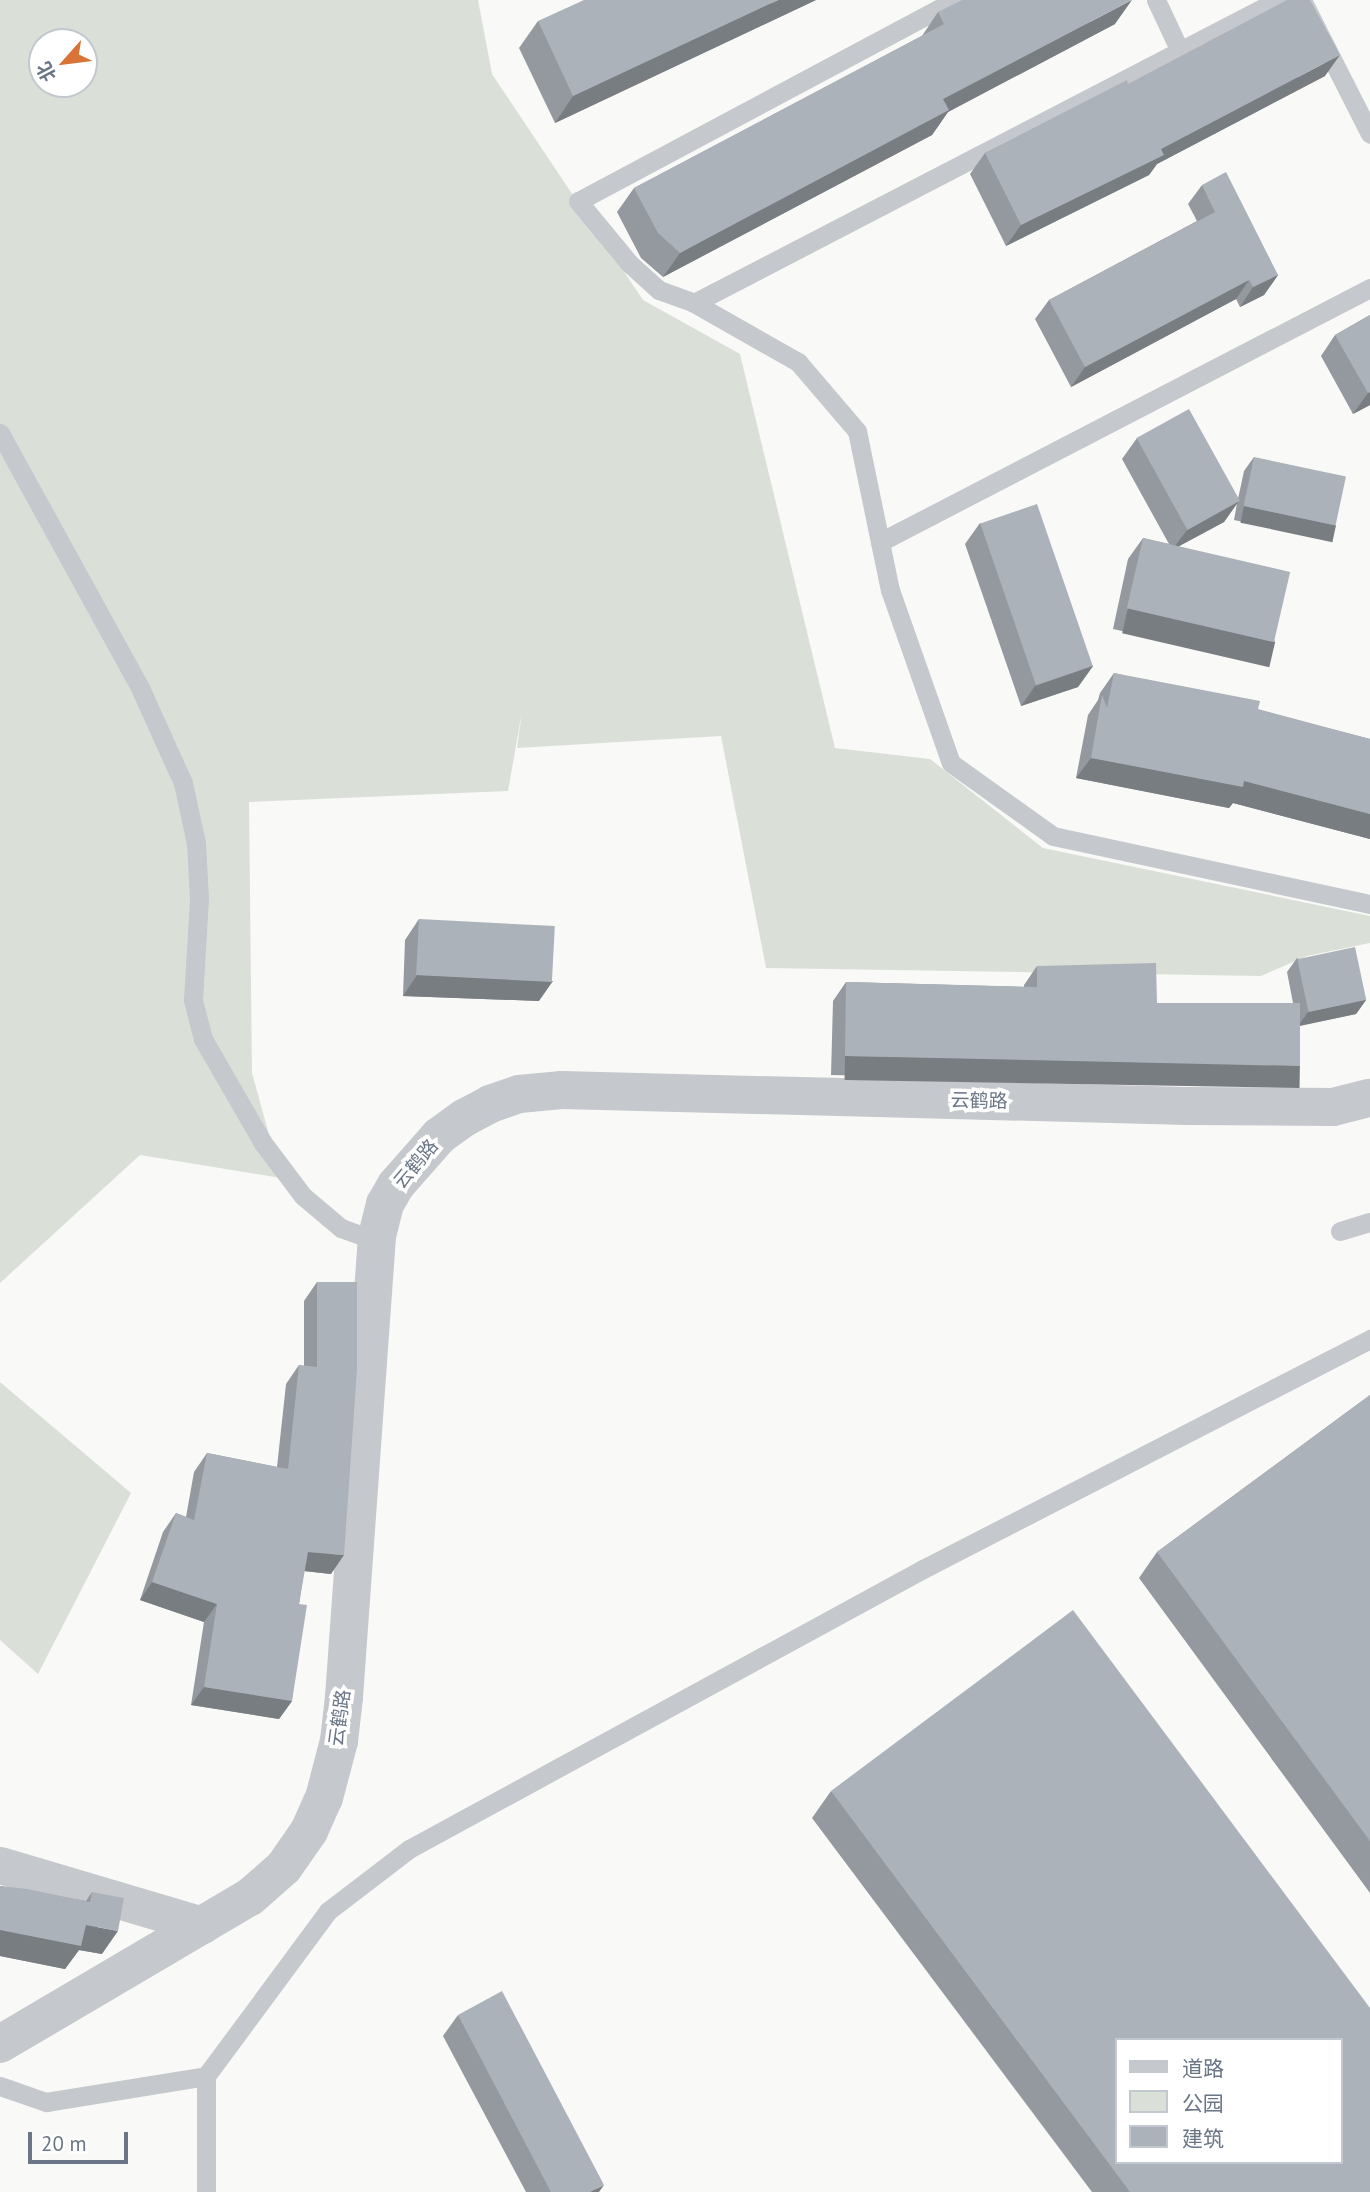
<!DOCTYPE html>
<html>
<head>
<meta charset="utf-8">
<style>
	body { margin:0 }
	#map { position:relative; width:1370px; height:2192px; overflow:hidden; background:#f9f9f7; font-family:"PT Sans","Noto Sans SC",sans-serif }
	div>[style] { position:absolute }
	.green>* { inset:0; background:#dae0d8 }
	.service>* { height:19px; margin:-9.5px; padding:0 9.5px; transform-origin:9.5px; border-radius:9.5px; background:#c5c8cc }
	.minor>* { height:37px; margin:-18.5px; padding:0 18.5px; transform-origin:18.5px; border-radius:18.5px; background:#c5c8cc }
	.tertiary>* { height:38px; margin:-19px; padding:0 19px; transform-origin:19px; border-radius:19px; background:#c5c8cc }
	.wall>* { inset:0; background:#94999f }
	.shaded-wall>* { inset:0; background:#787d82; transform-origin:0 0 }
	.building>* { inset:0; background:#acb2b9; transform-origin:0 0 }
	span { translate:-50% -50%; white-space:nowrap; text-align:center; line-height:1.15; -webkit-text-stroke:7px #fff; paint-order:stroke }
	.street-label { font-size:19px; color:#6a7686 }
	.legend { position:absolute; left:1115px; top:2038px; width:228px; height:126px; box-sizing:border-box; background:#fff; border:2px solid #c3c8cf; margin:0; padding:9px 12px; list-style:none; font-size:21px; color:#6a7686 }
	.legend li { display:flex; align-items:center; gap:14px; height:35px }
	.legend b { width:35px; border:2px solid #c3c8cf }
	.north { position:absolute; left:28px; top:28px; width:70px; height:70px; box-sizing:border-box; background:#fff; border:2px solid #c3c8cf; border-radius:50%; rotate:242deg; font-size:19px; font-weight:700; line-height:28px; text-align:center; color:#6a7686 }
	.north::after { content:''; display:block; margin:auto; width:24px; height:32px; background:#d97336; clip-path:polygon(50% 0,100% 100%,50% 72%,0 100%) }
	.scale { position:absolute; left:28px; top:2132px; width:100px; height:32px; box-sizing:border-box; border:4px solid #6a7686; border-top:0; padding-left:9px; font-size:21px; line-height:24px; white-space:nowrap; color:#6a7686; -webkit-text-stroke:5px #fff; paint-order:stroke }
</style>
</head>
<body>
<div id="map">
	<div class="green">
		<i style="clip-path:polygon(evenodd,0 0,478px 0,492px 74px,643px 300px,740px 354px,835px 748px,930px 759px,1043px 848px,1370px 916px,1370px 943px,1307px 956px,1261px 976px,766px 968px,721px 736px,517px 748px,522px 712px,508px 791px,249px 802px,252px 1073px,281px 1178px,140px 1155px,0 1283px,0 0,42px 42px,84px 42px,84px 84px,42px 84px,42px 42px)"></i>
		<i style="clip-path:polygon(0 1382px,131px 1493px,38px 1674px,0 1640px)"></i>
	</div>
	<div class="service">
		<i style="left:955px;top:0;width:427px;rotate:151.9deg"></i>
		<i style="left:578px;top:201px;width:82px;rotate:50.5deg"></i>
		<i style="left:630px;top:264px;width:39px;rotate:42deg"></i>
		<i style="left:659px;top:290px;width:37px;rotate:20deg"></i>
		<i style="left:694px;top:303px;width:120px;rotate:29.6deg"></i>
		<i style="left:798px;top:362px;width:91px;rotate:49.5deg"></i>
		<i style="left:857px;top:431px;width:162px;rotate:78.3deg"></i>
		<i style="left:890px;top:590px;width:183px;rotate:70.6deg"></i>
		<i style="left:951px;top:763px;width:125px;rotate:35.6deg"></i>
		<i style="left:1053px;top:836px;width:324px;rotate:12.1deg"></i>
		<i style="left:1156px;top:0;width:56px;rotate:64.8deg"></i>
		<i style="left:1302px;top:0;width:150px;rotate:63.1deg"></i>
		<i style="left:694px;top:303px;width:658px;rotate:-27.42deg"></i>
		<i style="left:0;top:433px;width:293px;rotate:61.2deg"></i>
		<i style="left:141px;top:690px;width:102px;rotate:65.7deg"></i>
		<i style="left:183px;top:783px;width:61px;rotate:77.8deg"></i>
		<i style="left:196px;top:843px;width:56px;rotate:86.9deg"></i>
		<i style="left:199px;top:899px;width:101px;rotate:93.4deg"></i>
		<i style="left:193px;top:1000px;width:40px;rotate:75.6deg"></i>
		<i style="left:203px;top:1039px;width:120px;rotate:60deg"></i>
		<i style="left:263px;top:1143px;width:66px;rotate:53deg"></i>
		<i style="left:303px;top:1196px;width:50px;rotate:40.1deg"></i>
		<i style="left:341px;top:1228px;width:37px;rotate:20deg"></i>
		<i style="left:880px;top:542px;width:552px;rotate:-27.4deg"></i>
		<i style="left:1340px;top:1231px;width:31px;rotate:-17deg"></i>
		<i style="left:0;top:2086px;width:49px;rotate:19.2deg"></i>
		<i style="left:46px;top:2102px;width:162px;rotate:-9.2deg"></i>
		<i style="left:206px;top:2192px;width:116px;rotate:-90deg"></i>
		<i style="left:206px;top:2076px;width:205px;rotate:-53.5deg"></i>
		<i style="left:328px;top:1911px;width:102px;rotate:-37.4deg"></i>
		<i style="left:409px;top:1849px;width:585px;rotate:-28.58deg"></i>
		<i style="left:923px;top:1569px;width:503px;rotate:-27.23deg"></i>
	</div>
	<div class="minor">
		<i style="left:0;top:1865px;width:211px;rotate:16.5deg"></i>
	</div>
	<div class="tertiary">
		<i style="left:0;top:2044px;width:290px;rotate:-30.5deg"></i>
		<i style="left:250px;top:1897px;width:45px;rotate:-41.4deg"></i>
		<i style="left:284px;top:1867px;width:44px;rotate:-55.2deg"></i>
		<i style="left:309px;top:1831px;width:36px;rotate:-66deg"></i>
		<i style="left:324px;top:1798px;width:59px;rotate:-75.3deg"></i>
		<i style="left:339px;top:1741px;width:44px;rotate:-83.5deg"></i>
		<i style="left:344px;top:1697px;width:462px;rotate:-85.9deg"></i>
		<i style="left:377px;top:1236px;width:33px;rotate:-76deg"></i>
		<i style="left:385px;top:1204px;width:22px;rotate:-60deg"></i>
		<i style="left:396px;top:1185px;width:65px;rotate:-48.7deg"></i>
		<i style="left:439px;top:1136px;width:31px;rotate:-36deg"></i>
		<i style="left:464px;top:1118px;width:30px;rotate:-28deg"></i>
		<i style="left:490px;top:1104px;width:31px;rotate:-19deg"></i>
		<i style="left:519px;top:1094px;width:43px;rotate:-5.3deg"></i>
		<i style="left:562px;top:1090px;width:626px;rotate:1.46deg"></i>
		<i style="left:1188px;top:1106px;width:145px;rotate:0.4deg"></i>
		<i style="left:1333px;top:1107px;width:38px;rotate:-14deg"></i>
	</div>
	<div class="wall">
		<i style="clip-path:polygon(816px 0,555px 123px,519px 48px,538px 21px)"></i>
		<i style="clip-path:polygon(938px 12px,1115px 24px,948px 112px,932px 135px,663px 277px,641px 258px,617px 212px,634px 188px,922px 36px)"></i>
		<i style="clip-path:polygon(1325px 76px,1157px 164px,1149px 175px,1006px 246px,970px 174px,985px 153px,1128px 84px)"></i>
		<i style="clip-path:polygon(1202px 185px,1278px 275px,1264px 295px,1240px 307px,1236px 299px,1071px 387px,1035px 319px,1049px 300px,1197px 221px,1188px 204px)"></i>
		<i style="clip-path:polygon(1370px 315px,1370px 405px,1353px 414px,1321px 356px,1335px 335px)"></i>
		<i style="clip-path:polygon(1137px 438px,1238px 499px,1244px 471px,1254px 457px,1336px 526px,1326px 540px,1234px 520px,1237px 503px,1224px 522px,1179px 546px,1275px 641px,1260px 662px,1113px 629px,1128px 559px,1143px 538px,1169px 544px,1122px 459px)"></i>
		<i style="clip-path:polygon(980px 523px,1093px 666px,1078px 687px,1021px 706px,965px 544px)"></i>
		<i style="clip-path:polygon(1114px 673px,1370px 739px,1370px 839px,1233px 803px,1229px 808px,1076px 778px,1088px 715px,1098px 700px,1100px 693px)"></i>
		<i style="clip-path:polygon(419px 919px,539px 1001px,403px 996px,405px 940px)"></i>
		<i style="clip-path:polygon(1297px 958px,1366px 1000px,1356px 1014px,1300px 1026px,1287px 1085px,831px 1075px,833px 1001px,846px 982px,1024px 987px,1024px 985px,1037px 966px,1157px 1003px,1293px 1003px,1287px 972px)"></i>
		<i style="clip-path:polygon(317px 1282px,331px 1574px,304px 1571px,299px 1604px,292px 1701px,279px 1719px,191px 1705px,204px 1622px,140px 1600px,163px 1532px,176px 1513px,186px 1517px,194px 1472px,207px 1453px,277px 1467px,286px 1384px,299px 1365px,304px 1366px,304px 1301px)"></i>
		<i style="clip-path:polygon(1370px 1395px,1370px 1893px,1139px 1578px,1157px 1552px)"></i>
		<i style="clip-path:polygon(831px 1791px,1370px 2192px,1092px 2192px,812px 1818px)"></i>
		<i style="clip-path:polygon(0 1886px,86px 1901px,92px 1892px,102px 1954px,79px 1950px,65px 1969px,0 1956px)"></i>
		<i style="clip-path:polygon(458px 2015px,599px 2192px,526px 2192px,443px 2036px)"></i>
	</div>
	<div class="shaded-wall">
		<i style="clip-path:polygon(778px 0,816px 0,555px 123px,573px 96px)"></i>
		<i style="clip-path:polygon(1132px 0,1115px 24px,948px 112px,932px 135px,663px 277px,680px 253px,943px 99px)"></i>
		<i style="clip-path:polygon(1340px 55px,1325px 76px,1157px 164px,1149px 175px,1006px 246px,1021px 225px,1161px 149px)"></i>
		<i style="clip-path:polygon(1278px 275px,1264px 295px,1240px 307px,1253px 287px)"></i>
		<i style="clip-path:polygon(1249px 280px,1236px 299px,1071px 387px,1085px 367px)"></i>
		<i style="clip-path:polygon(1370px 392px,1370px 405px,1353px 414px,1368px 393px)"></i>
		<i style="clip-path:polygon(1239px 501px,1224px 522px,1172px 550px,1187px 530px)"></i>
		<i style="left:1244px;top:506px;width:94px;height:17px;rotate:12deg"></i>
		<i style="left:1128px;top:608px;width:151px;height:26px;rotate:13deg"></i>
		<i style="clip-path:polygon(1093px 666px,1078px 687px,1021px 706px,1035px 686px)"></i>
		<i style="clip-path:polygon(1091px 758px,1244px 781px,1370px 814px,1370px 839px,1233px 803px,1229px 808px,1076px 778px)"></i>
		<i style="clip-path:polygon(417px 975px,553px 981px,539px 1001px,403px 996px)"></i>
		<i style="clip-path:polygon(1366px 1000px,1356px 1014px,1298px 1026px,1308px 1012px)"></i>
		<i style="left:845px;top:1056px;width:455px;height:24px;rotate:1deg"></i>
		<i style="clip-path:polygon(308px 1552px,344px 1555px,331px 1574px,295px 1570px)"></i>
		<i style="clip-path:polygon(152px 1582px,217px 1604px,204px 1622px,140px 1600px)"></i>
		<i style="clip-path:polygon(204px 1687px,292px 1701px,279px 1719px,191px 1705px)"></i>
		<i style="clip-path:polygon(86px 1925px,118px 1931px,102px 1954px,79px 1950px,65px 1969px,0 1956px,0 1930px)"></i>
		<i style="clip-path:polygon(604px 2185px,599px 2192px,590px 2192px)"></i>
	</div>
	<div class="building">
		<i style="clip-path:polygon(584px 0,778px 0,573px 96px,538px 21px)"></i>
		<i style="clip-path:polygon(962px 0,1132px 0,943px 99px,949px 110px,680px 253px,658px 233px,634px 188px,944px 24px,938px 12px)"></i>
		<i style="clip-path:polygon(1287px 0,1310px 0,1340px 55px,1161px 149px,1164px 155px,1021px 225px,985px 153px,1127px 80px,1128px 84px)"></i>
		<i style="clip-path:polygon(1226px 172px,1278px 275px,1253px 287px,1249px 280px,1085px 367px,1049px 300px,1215px 212px,1202px 185px)"></i>
		<i style="clip-path:polygon(1370px 315px,1370px 392px,1368px 393px,1335px 335px)"></i>
		<i style="left:1189px;top:409px;width:105px;height:60px;rotate:61deg"></i>
		<i style="left:1254px;top:457px;width:94px;height:50px;rotate:12deg"></i>
		<i style="left:1037px;top:504px;width:171px;height:60px;rotate:71deg"></i>
		<i style="left:1143px;top:538px;width:151px;height:72px;rotate:13deg"></i>
		<i style="clip-path:polygon(1114px 673px,1260px 701px,1258px 709px,1370px 739px,1370px 814px,1244px 781px,1243px 787px,1091px 758px,1102px 695px,1107px 708px)"></i>
		<i style="left:419px;top:919px;width:136px;height:56px;rotate:3deg"></i>
		<i style="left:1355px;top:947px;width:54px;height:59px;rotate:78deg"></i>
		<i style="clip-path:polygon(1156px 963px,1157px 1003px,1300px 1003px,1300px 1066px,845px 1056px,846px 982px,1037px 987px,1037px 966px)"></i>
		<i style="clip-path:polygon(317px 1282px,357px 1282px,357px 1369px,344px 1555px,308px 1552px,299px 1604px,307px 1605px,292px 1701px,204px 1687px,217px 1604px,152px 1582px,176px 1513px,194px 1520px,207px 1453px,288px 1469px,299px 1365px,317px 1367px)"></i>
		<i style="clip-path:polygon(1370px 1395px,1370px 1841px,1157px 1552px)"></i>
		<i style="clip-path:polygon(evenodd,1073px 1610px,1370px 2008px,1370px 2192px,1130px 2192px,831px 1791px,1073px 1610px,1116px 2040px,1340px 2040px,1340px 2162px,1116px 2162px,1116px 2040px)"></i>
		<i style="clip-path:polygon(0 1886px,27px 1889px,90px 1902px,92px 1892px,124px 1898px,118px 1931px,86px 1925px,81px 1946px,0 1930px,0 1932px)"></i>
		<i style="clip-path:polygon(502px 1991px,604px 2185px,590px 2192px,551px 2192px,458px 2015px)"></i>
	</div>
	<div class="street-label">
		<span style="left:979px;top:1101px;rotate:1deg">云鹤路</span>
		<span style="left:416px;top:1164px;rotate:-50deg">云鹤路</span>
		<span style="left:340px;top:1718px;rotate:-82deg">云鹤路</span>
	</div>
	<ul class="legend">
	<li><b style="height:9px;background:#c5c8cc"></b>道路</li>
	<li><b style="height:19px;background:#dae0d8"></b>公园</li>
	<li><b style="height:19px;background:#acb2b9"></b>建筑</li>
	</ul>
	<div class="north">北</div>
	<div class="scale">20 m</div>
</div>
</body>
</html>
